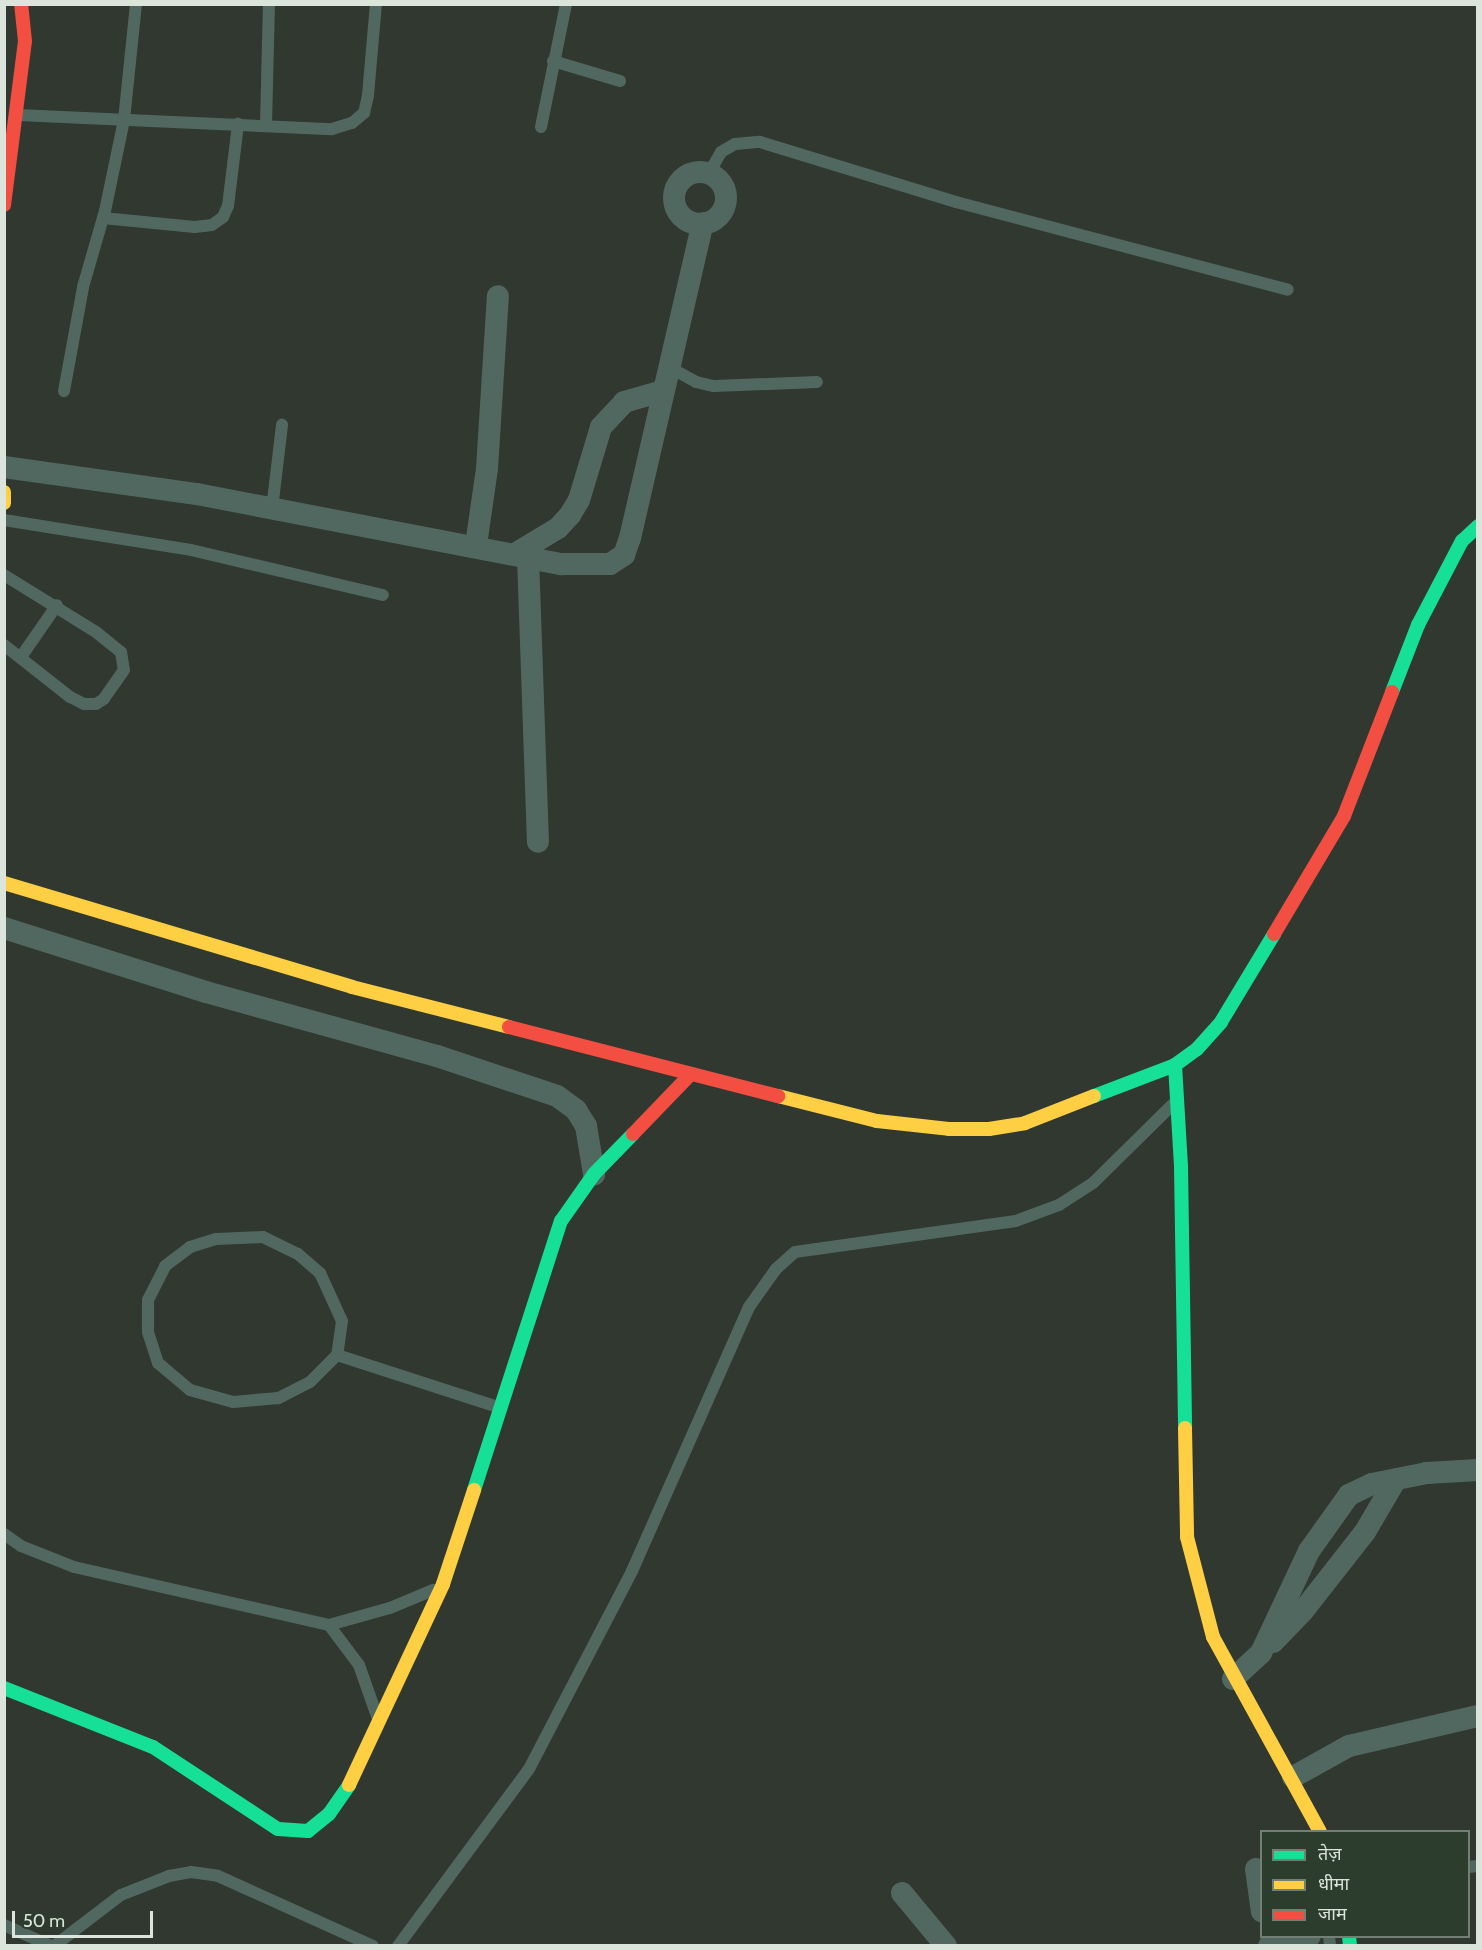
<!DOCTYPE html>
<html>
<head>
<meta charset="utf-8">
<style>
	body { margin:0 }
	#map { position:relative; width:1482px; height:1950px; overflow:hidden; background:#303830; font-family:Cabin,"Noto Sans Devanagari",sans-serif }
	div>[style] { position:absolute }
	.lane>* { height:12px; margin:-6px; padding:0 6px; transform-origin:6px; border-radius:6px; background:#516861 }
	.street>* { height:22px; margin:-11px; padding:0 11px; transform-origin:11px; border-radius:11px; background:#516861 }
	.street>.ring { margin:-11px; padding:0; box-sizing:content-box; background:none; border:22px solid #516861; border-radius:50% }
	.fast>* { height:14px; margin:-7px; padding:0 7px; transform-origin:7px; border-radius:7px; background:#16e098 }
	.slow>* { height:14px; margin:-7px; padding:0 7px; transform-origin:7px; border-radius:7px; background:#ffcf43 }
	.jam>* { height:14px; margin:-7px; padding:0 7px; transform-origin:7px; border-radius:7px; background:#f24e42 }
	span { translate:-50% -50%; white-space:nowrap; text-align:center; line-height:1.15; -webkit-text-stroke:6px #2c3c2d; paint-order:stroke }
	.frame { position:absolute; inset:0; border:6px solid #dbe5db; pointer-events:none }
	.legend { position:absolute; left:1260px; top:1830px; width:210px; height:108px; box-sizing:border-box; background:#2c3c2d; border:2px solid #728073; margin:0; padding:8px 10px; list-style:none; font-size:18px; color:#dbe5db }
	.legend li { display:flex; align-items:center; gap:12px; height:30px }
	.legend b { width:30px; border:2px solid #728073 }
	.scale { position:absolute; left:12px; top:1911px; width:141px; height:27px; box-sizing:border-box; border:3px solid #dbe5db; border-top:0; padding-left:8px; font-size:18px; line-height:21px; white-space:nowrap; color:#dbe5db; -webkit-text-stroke:4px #2c3c2d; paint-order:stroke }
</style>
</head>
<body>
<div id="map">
	<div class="lane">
		<i style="left:553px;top:61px;width:70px;rotate:16.6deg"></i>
		<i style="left:18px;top:115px;width:314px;rotate:2.6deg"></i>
		<i style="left:332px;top:129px;width:21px;rotate:-17deg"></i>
		<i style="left:352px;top:123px;width:16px;rotate:-40deg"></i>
		<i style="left:364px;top:113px;width:18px;rotate:-77deg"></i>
		<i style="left:368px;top:95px;width:91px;rotate:-85deg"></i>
		<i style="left:266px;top:125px;width:121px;rotate:-88.6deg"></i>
		<i style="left:541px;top:127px;width:126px;rotate:-78.5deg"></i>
		<i style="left:709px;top:173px;width:24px;rotate:-60deg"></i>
		<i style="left:721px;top:152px;width:16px;rotate:-30deg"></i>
		<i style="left:735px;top:144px;width:25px;rotate:-5deg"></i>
		<i style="left:760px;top:142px;width:205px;rotate:17deg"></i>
		<i style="left:956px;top:202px;width:343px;rotate:14.8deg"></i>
		<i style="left:103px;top:218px;width:92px;rotate:5.6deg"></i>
		<i style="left:195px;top:227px;width:17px;rotate:-7deg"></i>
		<i style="left:212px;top:225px;width:14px;rotate:-36deg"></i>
		<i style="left:223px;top:217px;width:12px;rotate:-66deg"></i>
		<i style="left:228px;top:206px;width:83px;rotate:-83deg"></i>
		<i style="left:669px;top:367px;width:31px;rotate:29deg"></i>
		<i style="left:696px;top:382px;width:18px;rotate:13deg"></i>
		<i style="left:714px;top:386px;width:103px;rotate:-2.2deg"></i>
		<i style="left:64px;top:391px;width:106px;rotate:-79.6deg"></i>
		<i style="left:83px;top:287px;width:79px;rotate:-73.9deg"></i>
		<i style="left:105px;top:211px;width:93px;rotate:-78.2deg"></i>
		<i style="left:124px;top:120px;width:117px;rotate:-84.1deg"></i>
		<i style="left:272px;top:509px;width:85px;rotate:-83.2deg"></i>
		<i style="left:4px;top:520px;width:189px;rotate:9.1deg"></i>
		<i style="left:191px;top:550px;width:197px;rotate:13.2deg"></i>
		<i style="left:4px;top:575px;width:108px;rotate:31.8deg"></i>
		<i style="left:96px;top:632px;width:32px;rotate:39deg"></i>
		<i style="left:121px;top:652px;width:18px;rotate:81deg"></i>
		<i style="left:124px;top:670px;width:35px;rotate:125deg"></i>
		<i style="left:104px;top:699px;width:9px;rotate:148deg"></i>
		<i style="left:96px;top:704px;width:12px;rotate:180deg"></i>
		<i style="left:84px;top:704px;width:16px;rotate:-153deg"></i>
		<i style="left:70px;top:697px;width:84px;rotate:-141.8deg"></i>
		<i style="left:21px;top:657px;width:63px;rotate:-55.3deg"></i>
		<i style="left:263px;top:1237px;width:39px;rotate:26deg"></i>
		<i style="left:298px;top:1254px;width:29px;rotate:41deg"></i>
		<i style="left:320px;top:1273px;width:53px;rotate:65.4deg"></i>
		<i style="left:342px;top:1321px;width:34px;rotate:98deg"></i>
		<i style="left:337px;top:1355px;width:38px;rotate:135deg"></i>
		<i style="left:310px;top:1382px;width:36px;rotate:153deg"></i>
		<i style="left:278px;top:1398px;width:45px;rotate:174.9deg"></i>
		<i style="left:233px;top:1402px;width:45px;rotate:-164.4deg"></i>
		<i style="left:190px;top:1390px;width:42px;rotate:-139.8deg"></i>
		<i style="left:158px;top:1363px;width:33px;rotate:-108deg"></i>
		<i style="left:148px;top:1332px;width:32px;rotate:-90deg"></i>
		<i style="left:148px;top:1300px;width:38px;rotate:-63deg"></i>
		<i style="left:165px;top:1266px;width:31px;rotate:-37deg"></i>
		<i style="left:190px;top:1247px;width:27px;rotate:-17deg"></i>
		<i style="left:216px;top:1239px;width:47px;rotate:-2.4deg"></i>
		<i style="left:337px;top:1355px;width:169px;rotate:17.9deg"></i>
		<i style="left:4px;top:1534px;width:21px;rotate:35deg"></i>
		<i style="left:21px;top:1546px;width:57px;rotate:21.6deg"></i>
		<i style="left:74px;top:1567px;width:262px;rotate:12.8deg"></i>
		<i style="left:329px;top:1625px;width:50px;rotate:53.1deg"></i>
		<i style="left:359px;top:1665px;width:54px;rotate:70.6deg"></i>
		<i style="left:329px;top:1625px;width:63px;rotate:-15.6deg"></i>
		<i style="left:390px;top:1608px;width:47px;rotate:-22.7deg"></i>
		<i style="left:1468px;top:1867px;width:10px;rotate:-6deg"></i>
		<i style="left:4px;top:1925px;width:51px;rotate:24.1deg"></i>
		<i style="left:1329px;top:1936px;width:10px;rotate:84deg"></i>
		<i style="left:54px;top:1946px;width:84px;rotate:-37.3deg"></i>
		<i style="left:121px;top:1895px;width:52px;rotate:-21.6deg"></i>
		<i style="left:169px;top:1876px;width:22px;rotate:-10deg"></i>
		<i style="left:191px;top:1872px;width:27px;rotate:8deg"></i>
		<i style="left:218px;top:1876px;width:170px;rotate:24.3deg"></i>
		<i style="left:398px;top:1946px;width:220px;rotate:-53.5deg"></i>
		<i style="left:529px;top:1769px;width:223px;rotate:-62.5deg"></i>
		<i style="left:632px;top:1571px;width:289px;rotate:-66.1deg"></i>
		<i style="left:749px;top:1307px;width:47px;rotate:-54.6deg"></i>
		<i style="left:776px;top:1269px;width:25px;rotate:-42deg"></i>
		<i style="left:795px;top:1252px;width:223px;rotate:-8deg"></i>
		<i style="left:1016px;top:1221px;width:46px;rotate:-20.4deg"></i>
		<i style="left:1059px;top:1205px;width:40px;rotate:-32.9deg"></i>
		<i style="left:1093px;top:1183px;width:112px;rotate:-44.6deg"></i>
	</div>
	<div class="street">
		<i class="ring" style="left:674px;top:172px;width:30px;height:30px"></i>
		<i style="left:4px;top:467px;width:195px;rotate:8deg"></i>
		<i style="left:197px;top:494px;width:372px;rotate:10.9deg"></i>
		<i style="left:562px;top:564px;width:48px"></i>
		<i style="left:610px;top:564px;width:17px;rotate:-33deg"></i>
		<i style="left:624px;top:555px;width:18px;rotate:-71deg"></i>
		<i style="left:630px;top:538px;width:323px;rotate:-77deg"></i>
		<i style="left:476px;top:545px;width:77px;rotate:-81.8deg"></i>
		<i style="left:487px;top:469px;width:173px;rotate:-86.4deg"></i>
		<i style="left:515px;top:554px;width:50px;rotate:-31.2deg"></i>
		<i style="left:558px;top:528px;width:18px;rotate:-47deg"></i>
		<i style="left:570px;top:515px;width:17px;rotate:-59deg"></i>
		<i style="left:579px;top:500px;width:76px;rotate:-73.2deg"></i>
		<i style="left:601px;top:427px;width:34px;rotate:-47deg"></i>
		<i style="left:624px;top:402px;width:40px;rotate:-16deg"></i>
		<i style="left:528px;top:557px;width:285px;rotate:88deg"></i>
		<i style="left:4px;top:928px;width:212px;rotate:17.6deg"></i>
		<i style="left:206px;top:992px;width:240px;rotate:15.5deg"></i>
		<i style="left:437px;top:1056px;width:126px;rotate:18.4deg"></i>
		<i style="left:557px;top:1096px;width:24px;rotate:36deg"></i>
		<i style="left:576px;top:1110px;width:19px;rotate:58deg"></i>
		<i style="left:586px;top:1126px;width:49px;rotate:80.5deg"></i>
		<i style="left:1273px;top:1642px;width:43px;rotate:-45.9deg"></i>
		<i style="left:1303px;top:1611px;width:100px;rotate:-51.9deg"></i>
		<i style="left:1365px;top:1532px;width:61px;rotate:-59.7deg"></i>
		<i style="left:1233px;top:1679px;width:38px;rotate:-43deg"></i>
		<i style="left:1261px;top:1653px;width:113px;rotate:-64.8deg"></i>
		<i style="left:1309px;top:1551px;width:69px;rotate:-54.5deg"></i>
		<i style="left:1349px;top:1495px;width:25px;rotate:-26deg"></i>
		<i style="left:1372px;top:1484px;width:56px;rotate:-11.3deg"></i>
		<i style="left:1427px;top:1473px;width:51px;rotate:-3.4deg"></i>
		<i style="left:1293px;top:1777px;width:64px;rotate:-29deg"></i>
		<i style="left:1349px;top:1746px;width:132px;rotate:-13.1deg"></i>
		<i style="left:1256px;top:1869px;width:43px;rotate:82.1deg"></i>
		<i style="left:902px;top:1893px;width:69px;rotate:50.3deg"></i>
		<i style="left:1269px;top:1946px;width:42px;rotate:-13.7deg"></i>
	</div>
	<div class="fast">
		<i style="left:1392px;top:692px;width:72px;rotate:-68.8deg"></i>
		<i style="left:1418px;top:625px;width:95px;rotate:-62.4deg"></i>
		<i style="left:1462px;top:541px;width:22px;rotate:-43deg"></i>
		<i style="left:1175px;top:1065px;width:102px;rotate:86.6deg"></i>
		<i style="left:1181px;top:1167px;width:261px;rotate:89.1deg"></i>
		<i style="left:1094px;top:1096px;width:87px;rotate:-20.9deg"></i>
		<i style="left:1175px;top:1065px;width:27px;rotate:-36deg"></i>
		<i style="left:1197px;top:1049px;width:36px;rotate:-48deg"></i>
		<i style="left:1221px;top:1022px;width:103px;rotate:-58.9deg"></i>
		<i style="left:474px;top:1490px;width:283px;rotate:-72.1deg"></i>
		<i style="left:561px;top:1221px;width:57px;rotate:-54.9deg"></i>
		<i style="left:594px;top:1174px;width:56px;rotate:-45.7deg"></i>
		<i style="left:4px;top:1688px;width:160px;rotate:21.6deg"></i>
		<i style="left:153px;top:1747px;width:149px;rotate:33.3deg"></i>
		<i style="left:278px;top:1829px;width:30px;rotate:4deg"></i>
		<i style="left:308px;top:1831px;width:27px;rotate:-39deg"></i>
		<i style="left:329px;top:1814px;width:35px;rotate:-55deg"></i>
		<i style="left:1349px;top:1936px;width:10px;rotate:84deg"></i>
	</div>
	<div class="slow">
		<i style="left:4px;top:492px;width:11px;rotate:90deg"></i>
		<i style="left:4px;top:883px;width:363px;rotate:16.6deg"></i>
		<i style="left:352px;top:987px;width:162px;rotate:14.3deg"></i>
		<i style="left:778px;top:1096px;width:102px;rotate:14.2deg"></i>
		<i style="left:877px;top:1121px;width:72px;rotate:6.3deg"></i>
		<i style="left:949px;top:1129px;width:40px"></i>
		<i style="left:989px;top:1129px;width:36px;rotate:-9deg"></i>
		<i style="left:1025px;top:1123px;width:74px;rotate:-21.4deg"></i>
		<i style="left:1185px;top:1428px;width:109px;rotate:88.9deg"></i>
		<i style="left:1187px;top:1537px;width:103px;rotate:75.4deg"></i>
		<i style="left:1213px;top:1637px;width:222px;rotate:61.2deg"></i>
		<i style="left:349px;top:1785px;width:222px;rotate:-64.9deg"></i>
		<i style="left:443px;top:1584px;width:99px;rotate:-71.7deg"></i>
	</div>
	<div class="jam">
		<i style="left:4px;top:205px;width:165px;rotate:-82.7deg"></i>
		<i style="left:25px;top:41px;width:37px;rotate:-96deg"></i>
		<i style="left:1274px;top:934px;width:137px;rotate:-59.3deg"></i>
		<i style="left:1344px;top:816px;width:133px;rotate:-68.8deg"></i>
		<i style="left:509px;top:1027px;width:278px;rotate:14.4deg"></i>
		<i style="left:633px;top:1134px;width:81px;rotate:-46deg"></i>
	</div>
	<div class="frame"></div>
	<ul class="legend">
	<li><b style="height:8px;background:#16e098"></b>तेज़</li>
	<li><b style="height:8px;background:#ffcf43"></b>धीमा</li>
	<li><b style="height:8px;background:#f24e42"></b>जाम</li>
	</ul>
	<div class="scale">50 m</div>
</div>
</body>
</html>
